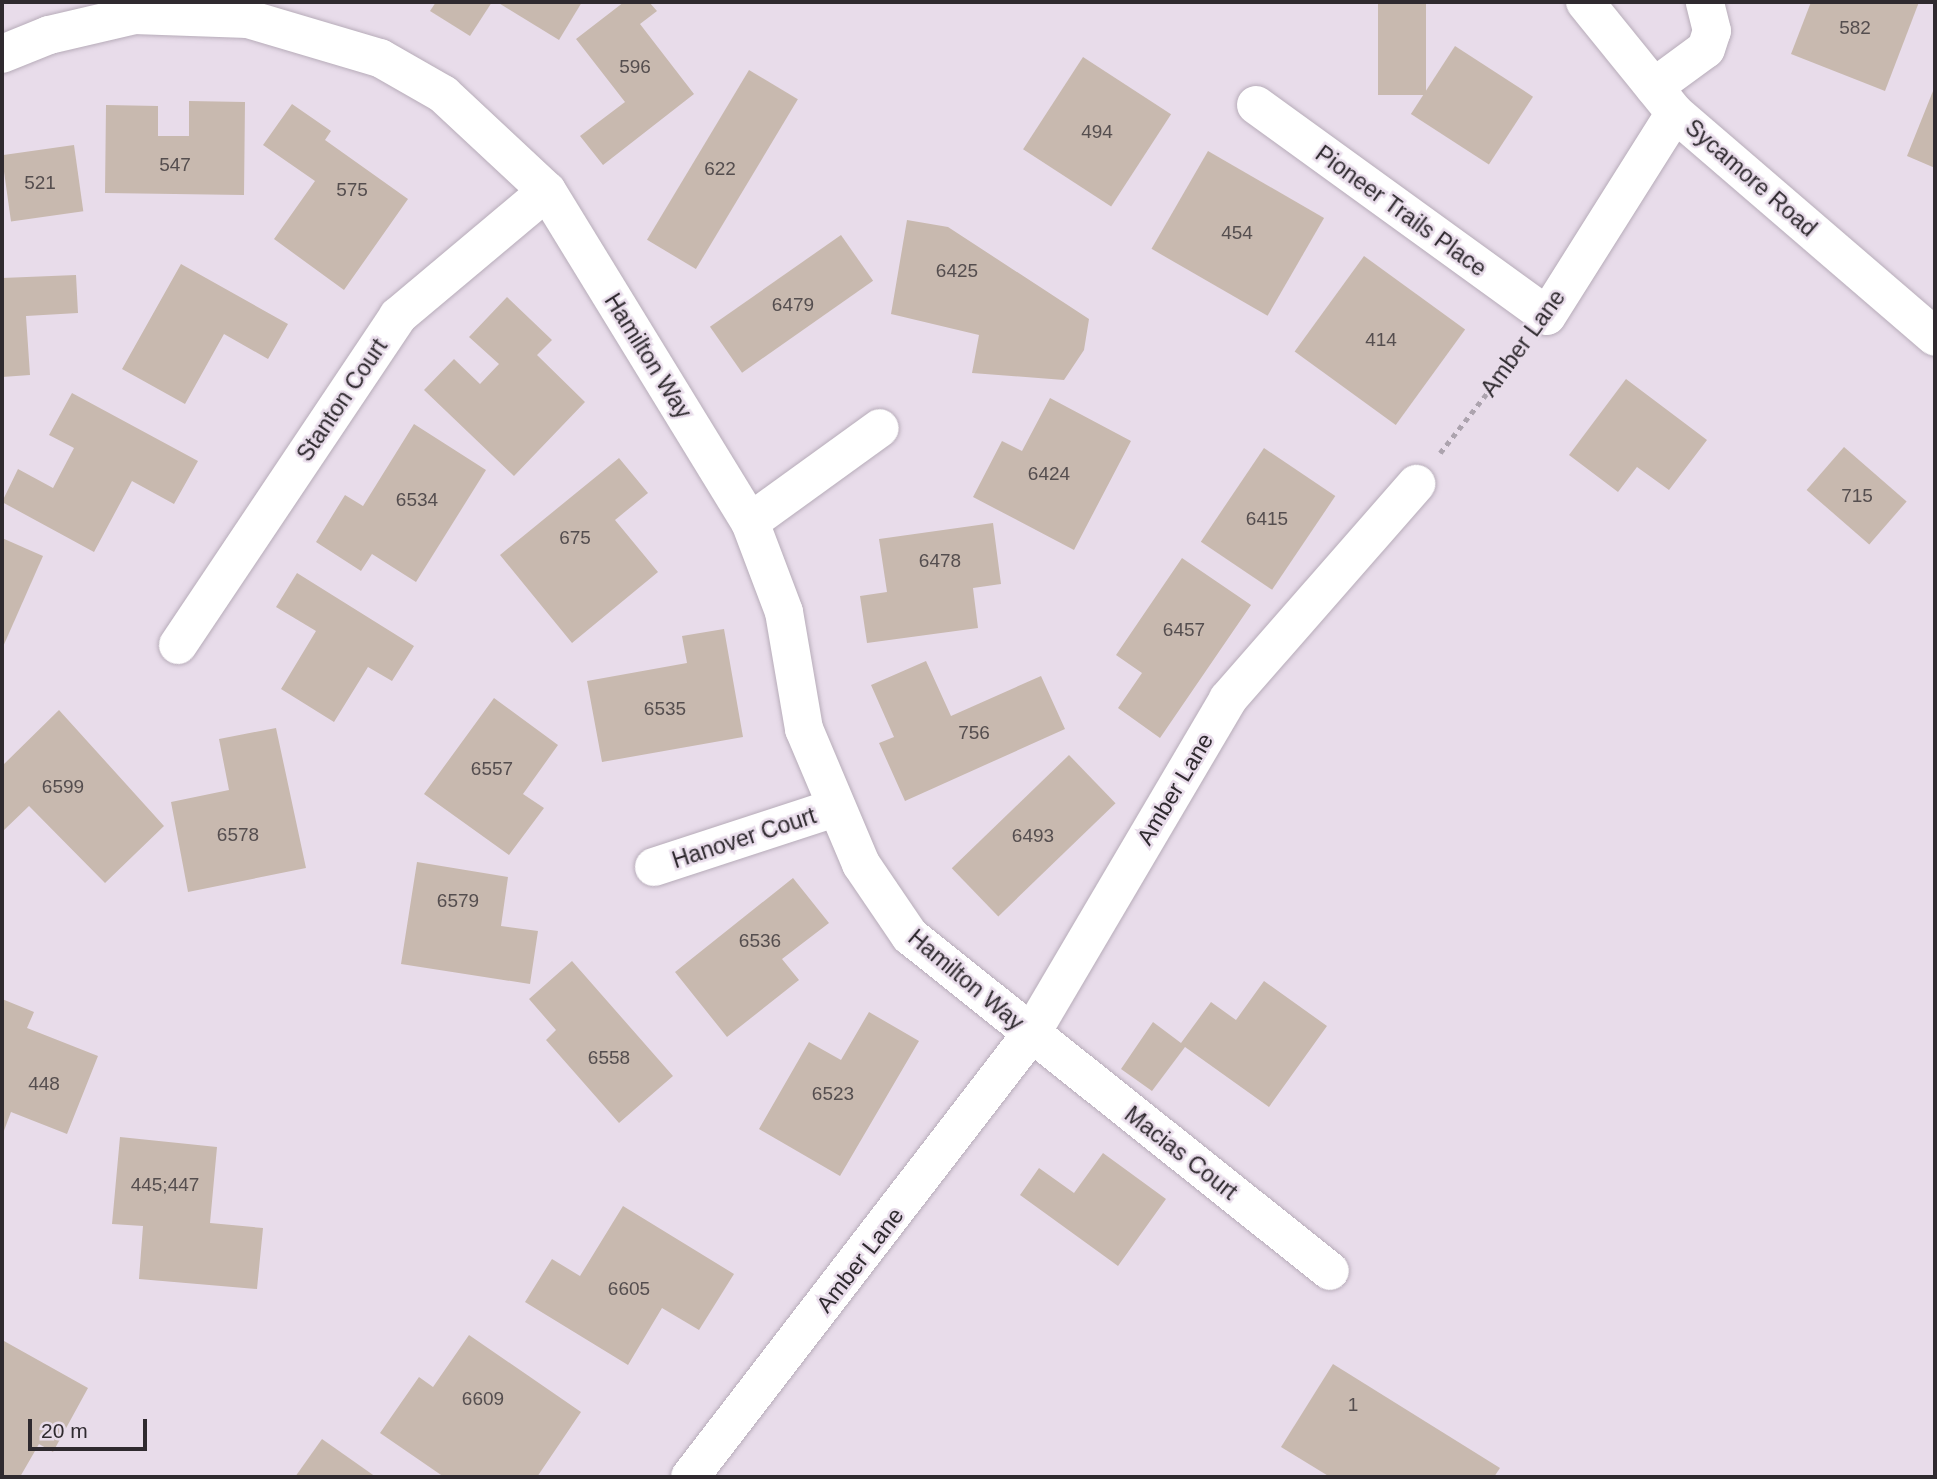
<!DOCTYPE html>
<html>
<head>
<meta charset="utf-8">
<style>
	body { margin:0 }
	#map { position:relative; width:1937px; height:1479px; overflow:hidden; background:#e8dcea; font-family:Arial,sans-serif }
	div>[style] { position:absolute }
	.building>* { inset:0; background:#c8b9af; transform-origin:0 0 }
	.path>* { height:4.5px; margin-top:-2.25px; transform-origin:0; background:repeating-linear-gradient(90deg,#aca3ae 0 5px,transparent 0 10px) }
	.roads { filter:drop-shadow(0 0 2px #b7acb9) drop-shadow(0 0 2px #b7acb9) }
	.minor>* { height:38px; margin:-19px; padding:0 19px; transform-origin:19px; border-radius:19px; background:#fff }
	span { translate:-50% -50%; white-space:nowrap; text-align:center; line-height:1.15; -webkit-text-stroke:5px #e8dcea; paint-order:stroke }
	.number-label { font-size:19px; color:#554e4f }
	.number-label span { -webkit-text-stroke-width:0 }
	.street-label { font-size:23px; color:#2f2a2f }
	.frame { position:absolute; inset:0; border:4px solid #2f2a2f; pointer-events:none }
	.scale { position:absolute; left:28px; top:1419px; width:119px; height:32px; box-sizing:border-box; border:4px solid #2f2a2f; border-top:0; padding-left:9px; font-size:21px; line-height:24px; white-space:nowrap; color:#2f2a2f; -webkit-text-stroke:5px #e8dcea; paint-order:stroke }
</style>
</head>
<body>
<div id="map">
	<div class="building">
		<i style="clip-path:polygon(436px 2px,492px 2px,470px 36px,430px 11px)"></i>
		<i style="clip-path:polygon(497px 2px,582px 2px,559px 40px)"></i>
		<i style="clip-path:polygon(624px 2px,649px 2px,657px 11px,640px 24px,694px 94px,603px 165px,580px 136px,625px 102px,576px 39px)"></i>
		<i style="left:1378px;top:2px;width:48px;height:93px"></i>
		<i style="clip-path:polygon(1811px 2px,1919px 2px,1885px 91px,1791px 54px)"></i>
		<i style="left:1455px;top:46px;width:93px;height:81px;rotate:33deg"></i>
		<i style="left:1083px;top:57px;width:105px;height:110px;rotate:33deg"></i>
		<i style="left:749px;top:70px;width:57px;height:198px;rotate:31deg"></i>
		<i style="clip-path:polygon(1935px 86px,1935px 168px,1907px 156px)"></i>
		<i style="clip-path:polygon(189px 101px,245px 102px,244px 195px,105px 193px,106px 105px,158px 106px,158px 136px,189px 136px)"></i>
		<i style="clip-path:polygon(292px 104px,331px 131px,325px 140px,408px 199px,344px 290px,274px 239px,315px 181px,263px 145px)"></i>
		<i style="left:74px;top:145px;width:67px;height:73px;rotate:82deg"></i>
		<i style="left:1208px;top:151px;width:134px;height:113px;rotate:30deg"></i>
		<i style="clip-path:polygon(907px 220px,948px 227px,1089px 319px,1084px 350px,1064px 380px,972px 373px,979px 335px,891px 314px)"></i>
		<i style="left:841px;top:235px;width:56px;height:160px;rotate:55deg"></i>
		<i style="left:1364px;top:256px;width:125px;height:118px;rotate:36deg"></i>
		<i style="clip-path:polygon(181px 264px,288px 324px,268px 359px,224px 334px,185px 404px,122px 369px)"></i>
		<i style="clip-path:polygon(76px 275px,78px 313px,26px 316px,30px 375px,2px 377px,2px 278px)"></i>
		<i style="clip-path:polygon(507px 297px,552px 340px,537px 355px,585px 402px,514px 476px,424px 390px,454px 359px,480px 384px,499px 364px,469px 337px)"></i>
		<i style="clip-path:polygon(1626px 379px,1707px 440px,1669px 490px,1637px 467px,1618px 492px,1569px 455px)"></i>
		<i style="clip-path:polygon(72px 393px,198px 461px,174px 504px,132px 481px,94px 552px,2px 502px,18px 469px,53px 488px,74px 448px,49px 435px)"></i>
		<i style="clip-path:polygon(1050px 398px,1131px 441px,1074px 550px,973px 497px,1002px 441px,1022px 451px)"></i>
		<i style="clip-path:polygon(414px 424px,486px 470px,416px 582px,372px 554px,361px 571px,316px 542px,345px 495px,363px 506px)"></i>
		<i style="left:1844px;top:447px;width:83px;height:57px;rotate:41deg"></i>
		<i style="left:1264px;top:448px;width:86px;height:113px;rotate:34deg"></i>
		<i style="clip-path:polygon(619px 458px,648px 493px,615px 520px,658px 572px,572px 643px,500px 555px)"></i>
		<i style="clip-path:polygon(993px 523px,1001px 584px,973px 588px,978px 628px,867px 643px,860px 596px,887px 592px,879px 539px)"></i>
		<i style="clip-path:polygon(2px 538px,43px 556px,2px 649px)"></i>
		<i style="clip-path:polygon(1182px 558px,1251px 605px,1160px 738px,1118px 708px,1142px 673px,1116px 655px)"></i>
		<i style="clip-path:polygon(297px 573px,414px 646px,392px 681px,368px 667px,334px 722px,281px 689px,316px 631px,276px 607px)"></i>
		<i style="clip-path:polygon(724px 629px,743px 737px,602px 762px,587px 681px,687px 663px,682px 636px)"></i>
		<i style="clip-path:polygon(926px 661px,951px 716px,1041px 676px,1065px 729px,905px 801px,879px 743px,894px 737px,871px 685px)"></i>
		<i style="clip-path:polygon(494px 698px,558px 745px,523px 794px,544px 808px,509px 855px,424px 794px)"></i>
		<i style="clip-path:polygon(59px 710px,164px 826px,105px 883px,29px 806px,2px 832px,2px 766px)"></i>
		<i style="clip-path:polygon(276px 728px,306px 868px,188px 892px,171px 802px,229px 790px,219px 739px)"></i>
		<i style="left:1069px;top:755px;width:67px;height:163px;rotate:46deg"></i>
		<i style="clip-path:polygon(417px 862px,508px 877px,501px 926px,538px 931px,530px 984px,401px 964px)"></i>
		<i style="clip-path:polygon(793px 878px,829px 923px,782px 959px,799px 980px,727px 1037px,675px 972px)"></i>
		<i style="clip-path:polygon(572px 961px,673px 1076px,619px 1123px,546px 1040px,556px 1030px,529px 999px)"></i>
		<i style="clip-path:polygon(1264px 981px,1327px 1026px,1269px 1107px,1185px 1047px,1152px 1091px,1121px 1069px,1153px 1022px,1181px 1043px,1211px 1002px,1236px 1020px)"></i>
		<i style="clip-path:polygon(2px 999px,34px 1012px,27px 1028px,98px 1056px,67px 1134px,11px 1112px,2px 1136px)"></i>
		<i style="clip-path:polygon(869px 1012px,919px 1041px,840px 1176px,759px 1129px,809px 1042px,841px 1060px)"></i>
		<i style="clip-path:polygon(120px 1137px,217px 1147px,210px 1223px,263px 1228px,257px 1289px,139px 1279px,143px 1226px,112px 1224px)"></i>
		<i style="clip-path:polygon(1103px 1153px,1166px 1199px,1118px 1266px,1020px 1195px,1039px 1168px,1074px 1193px)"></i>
		<i style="clip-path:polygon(623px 1206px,734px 1274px,699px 1330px,662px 1308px,628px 1365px,525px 1302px,552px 1259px,580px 1276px)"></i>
		<i style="clip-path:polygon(469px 1335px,581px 1412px,537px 1477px,444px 1477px,380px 1433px,419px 1377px,433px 1387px)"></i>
		<i style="clip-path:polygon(4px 1341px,88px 1388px,53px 1452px,39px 1444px,20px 1477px,2px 1477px)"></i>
		<i style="clip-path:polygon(1333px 1364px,1500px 1468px,1494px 1477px,1330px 1477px,1281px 1447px)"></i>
		<i style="clip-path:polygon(322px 1439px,376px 1477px,295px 1477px)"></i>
	</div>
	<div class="path">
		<i style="left:1440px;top:453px;width:135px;rotate:-51.9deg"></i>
	</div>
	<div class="roads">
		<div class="minor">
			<i style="left:1585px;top:2px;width:143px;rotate:51deg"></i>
			<i style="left:1675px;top:113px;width:343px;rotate:40.7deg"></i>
			<i style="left:2px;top:54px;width:51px;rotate:-22deg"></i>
			<i style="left:49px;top:35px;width:87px;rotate:-13.2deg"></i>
			<i style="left:134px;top:15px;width:114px;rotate:2deg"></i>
			<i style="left:248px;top:19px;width:138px;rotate:16.5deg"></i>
			<i style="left:380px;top:58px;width:73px;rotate:29.7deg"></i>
			<i style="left:443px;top:94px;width:142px;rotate:43deg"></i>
			<i style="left:547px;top:191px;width:388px;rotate:58.5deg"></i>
			<i style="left:750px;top:522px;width:96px;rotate:69.3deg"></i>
			<i style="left:784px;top:612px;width:119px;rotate:80.3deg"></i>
			<i style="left:804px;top:729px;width:147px;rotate:67.1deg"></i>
			<i style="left:861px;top:864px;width:87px;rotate:55.8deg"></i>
			<i style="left:910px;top:936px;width:537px;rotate:38.58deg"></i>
			<i style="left:1654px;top:87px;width:64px;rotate:-36.2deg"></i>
			<i style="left:1706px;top:49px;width:19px;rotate:-72deg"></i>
			<i style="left:1712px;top:31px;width:30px;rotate:-104deg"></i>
			<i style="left:1256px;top:105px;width:359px;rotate:35.9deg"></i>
			<i style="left:1547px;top:316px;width:240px;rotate:-57.8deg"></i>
			<i style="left:750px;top:522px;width:160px;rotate:-35.9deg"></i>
			<i style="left:178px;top:645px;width:396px;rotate:-56.2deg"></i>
			<i style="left:398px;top:316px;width:194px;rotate:-40deg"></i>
			<i style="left:654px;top:867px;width:189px;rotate:-18.1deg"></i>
			<i style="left:690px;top:1477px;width:559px;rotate:-52.41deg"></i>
			<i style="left:1031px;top:1034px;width:389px;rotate:-59.5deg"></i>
			<i style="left:1228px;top:699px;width:286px;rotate:-48.8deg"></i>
		</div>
	</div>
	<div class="number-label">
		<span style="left:1855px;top:28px">582</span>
		<span style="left:635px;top:67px">596</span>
		<span style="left:1097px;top:132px">494</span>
		<span style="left:175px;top:165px">547</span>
		<span style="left:720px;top:169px">622</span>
		<span style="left:40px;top:183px">521</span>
		<span style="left:352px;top:190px">575</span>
		<span style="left:1237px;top:233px">454</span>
		<span style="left:957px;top:271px">6425</span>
		<span style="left:793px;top:305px">6479</span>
		<span style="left:1381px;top:340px">414</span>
		<span style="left:1049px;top:474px">6424</span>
		<span style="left:1857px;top:496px">715</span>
		<span style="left:417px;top:500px">6534</span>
		<span style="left:1267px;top:519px">6415</span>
		<span style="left:575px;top:538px">675</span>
		<span style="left:940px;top:561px">6478</span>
		<span style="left:1184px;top:630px">6457</span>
		<span style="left:665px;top:709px">6535</span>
		<span style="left:974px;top:733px">756</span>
		<span style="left:492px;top:769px">6557</span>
		<span style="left:63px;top:787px">6599</span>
		<span style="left:238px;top:835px">6578</span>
		<span style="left:1033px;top:836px">6493</span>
		<span style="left:458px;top:901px">6579</span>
		<span style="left:760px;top:941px">6536</span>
		<span style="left:609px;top:1058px">6558</span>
		<span style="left:44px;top:1084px">448</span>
		<span style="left:833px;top:1094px">6523</span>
		<span style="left:165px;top:1185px">445;447</span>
		<span style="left:629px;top:1289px">6605</span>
		<span style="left:483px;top:1399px">6609</span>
		<span style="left:1353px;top:1405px">1</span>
	</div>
	<div class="street-label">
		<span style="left:1751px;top:178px;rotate:41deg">Sycamore Road</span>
		<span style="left:1401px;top:211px;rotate:36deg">Pioneer Trails Place</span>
		<span style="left:1523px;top:343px;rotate:-54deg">Amber Lane</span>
		<span style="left:648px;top:356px;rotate:58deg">Hamilton Way</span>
		<span style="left:342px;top:400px;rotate:-56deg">Stanton Court</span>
		<span style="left:1175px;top:789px;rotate:-59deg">Amber Lane</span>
		<span style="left:744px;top:838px;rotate:-18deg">Hanover Court</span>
		<span style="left:966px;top:980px;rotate:40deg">Hamilton Way</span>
		<span style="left:1181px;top:1153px;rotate:38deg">Macias Court</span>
		<span style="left:860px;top:1260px;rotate:-52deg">Amber Lane</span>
	</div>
	<div class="frame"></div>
	<div class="scale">20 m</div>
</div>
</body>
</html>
